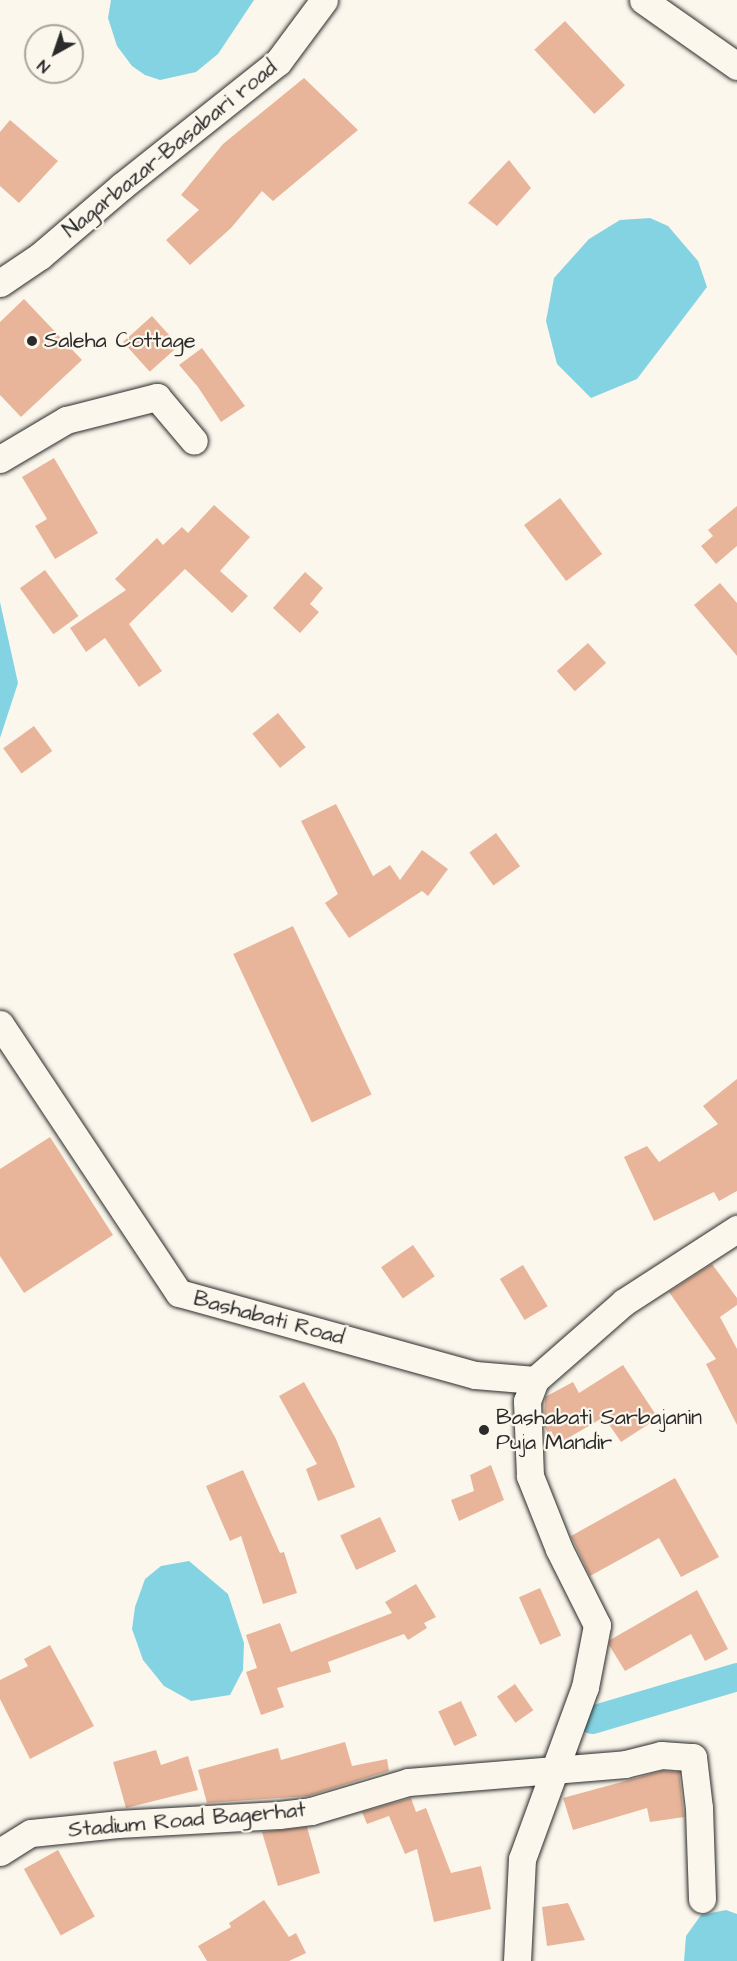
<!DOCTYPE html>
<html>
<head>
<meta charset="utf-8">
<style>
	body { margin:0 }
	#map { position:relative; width:737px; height:1961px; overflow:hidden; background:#fbf7ec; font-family:"Architects Daughter",sans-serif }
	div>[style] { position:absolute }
	.water>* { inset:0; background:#84d3e2 }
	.canal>* { height:28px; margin:-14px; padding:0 14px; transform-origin:14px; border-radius:14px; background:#84d3e2 }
	.building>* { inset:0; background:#e8b59a; transform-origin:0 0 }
	.roads { filter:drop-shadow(0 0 2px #2b2b2b) drop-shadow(0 0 2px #2b2b2b) }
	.minor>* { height:27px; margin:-13.5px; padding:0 13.5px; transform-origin:13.5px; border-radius:13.5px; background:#fbf7ec }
	.dots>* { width:16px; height:16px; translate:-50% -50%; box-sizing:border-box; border:3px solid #fbf7ec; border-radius:50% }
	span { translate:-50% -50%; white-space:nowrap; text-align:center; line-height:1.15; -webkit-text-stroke:4.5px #fbf7ec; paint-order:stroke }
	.street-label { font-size:22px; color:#2b2b2b }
	.poi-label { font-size:22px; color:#2b2b2b }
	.left { translate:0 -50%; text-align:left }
	.north { position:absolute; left:24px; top:24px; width:60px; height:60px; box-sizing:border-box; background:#fbf7ec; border:2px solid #a8a59f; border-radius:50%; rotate:220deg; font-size:16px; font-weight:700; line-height:24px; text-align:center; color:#2b2b2b }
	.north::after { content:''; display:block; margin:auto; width:21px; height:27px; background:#2b2b2b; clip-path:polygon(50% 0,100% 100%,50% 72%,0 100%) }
</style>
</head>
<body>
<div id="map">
	<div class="water">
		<i style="clip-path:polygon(111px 0,254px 0,218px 54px,196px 72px,160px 80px,145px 75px,132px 66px,117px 46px,108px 18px)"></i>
		<i style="clip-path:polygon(650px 218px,668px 226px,698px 261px,707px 287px,637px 379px,591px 398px,557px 364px,546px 321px,554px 278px,589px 239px,620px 220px)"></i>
		<i style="clip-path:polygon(0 602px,18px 683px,0 738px)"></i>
		<i style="clip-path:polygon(189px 1561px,228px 1594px,244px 1643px,243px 1670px,230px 1695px,191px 1701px,164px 1686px,143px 1660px,132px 1629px,135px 1607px,145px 1579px,161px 1566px)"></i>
		<i style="clip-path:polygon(726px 1910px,737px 1914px,737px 1961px,684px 1961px,686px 1936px,701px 1915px)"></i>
	</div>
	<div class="canal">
		<i style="left:592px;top:1720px;width:151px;rotate:-16.5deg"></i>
	</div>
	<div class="building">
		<i style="left:565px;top:21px;width:88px;height:42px;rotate:47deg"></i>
		<i style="clip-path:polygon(304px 78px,358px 130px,273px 201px,262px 191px,231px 228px,190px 265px,166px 240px,199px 210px,181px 195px,223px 144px)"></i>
		<i style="clip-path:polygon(10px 120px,58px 161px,19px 203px,0 186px,0 132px)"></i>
		<i style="clip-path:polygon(509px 160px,531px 188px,497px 226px,468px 203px)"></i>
		<i style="clip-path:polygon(24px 299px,82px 360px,21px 417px,0 395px,0 322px)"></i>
		<i style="left:152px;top:316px;width:40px;height:39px;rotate:48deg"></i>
		<i style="clip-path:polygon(202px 348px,245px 406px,221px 422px,198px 387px,179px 365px)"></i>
		<i style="clip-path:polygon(54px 458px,98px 533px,55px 559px,35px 526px,47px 519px,22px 477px)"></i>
		<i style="left:560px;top:498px;width:70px;height:45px;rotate:53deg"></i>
		<i style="clip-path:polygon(214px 505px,250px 537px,220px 571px,248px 596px,232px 613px,185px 569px,129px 624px,162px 671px,139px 687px,105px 638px,86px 652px,70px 628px,126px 590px,115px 579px,157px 538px,163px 545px,182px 527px,188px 533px)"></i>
		<i style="clip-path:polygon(737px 506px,737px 546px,716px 564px,701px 546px,713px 536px,708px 530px)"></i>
		<i style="left:45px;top:570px;width:57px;height:31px;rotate:54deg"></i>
		<i style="clip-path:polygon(305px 572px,323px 588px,310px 604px,319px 612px,300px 633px,273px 608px)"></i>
		<i style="clip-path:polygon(720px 583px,737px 603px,737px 656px,694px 605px)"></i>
		<i style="left:588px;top:643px;width:27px;height:42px;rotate:48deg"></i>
		<i style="left:278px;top:713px;width:44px;height:33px;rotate:51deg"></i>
		<i style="left:34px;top:726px;width:31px;height:38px;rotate:54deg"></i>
		<i style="clip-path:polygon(336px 804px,373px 876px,390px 865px,400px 880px,422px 850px,448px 869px,428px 896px,422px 891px,349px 938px,325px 903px,338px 894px,301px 821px)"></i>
		<i style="left:496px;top:833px;width:41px;height:33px;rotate:54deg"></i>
		<i style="left:293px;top:926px;width:186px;height:66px;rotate:65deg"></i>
		<i style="clip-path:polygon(737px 1079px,737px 1191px,719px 1201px,714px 1192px,654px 1221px,624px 1157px,647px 1146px,659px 1162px,718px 1124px,703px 1106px)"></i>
		<i style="clip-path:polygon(50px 1137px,113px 1235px,24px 1293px,0 1256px,0 1169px)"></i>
		<i style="left:413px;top:1245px;width:38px;height:39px;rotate:55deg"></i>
		<i style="clip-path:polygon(712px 1264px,737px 1298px,737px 1305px,720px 1317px,737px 1349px,737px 1425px,706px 1364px,716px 1359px,669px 1292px)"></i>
		<i style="left:523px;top:1265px;width:48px;height:27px;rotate:59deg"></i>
		<i style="clip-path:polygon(623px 1365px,658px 1418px,621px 1442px,604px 1417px,558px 1444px,551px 1431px,548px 1433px,544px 1426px,545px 1397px,573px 1382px,579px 1393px)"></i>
		<i style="clip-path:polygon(304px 1382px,336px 1439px,355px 1487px,318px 1501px,306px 1469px,317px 1464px,279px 1396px)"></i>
		<i style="clip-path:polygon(491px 1465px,504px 1500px,459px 1521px,451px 1500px,474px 1491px,470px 1475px)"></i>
		<i style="clip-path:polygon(243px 1470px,280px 1553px,284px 1552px,297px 1593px,263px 1604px,241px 1536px,230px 1541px,206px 1486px)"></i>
		<i style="clip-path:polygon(675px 1478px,719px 1557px,681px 1577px,659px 1538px,590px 1576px,571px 1536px)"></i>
		<i style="left:380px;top:1517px;width:38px;height:44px;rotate:65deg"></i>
		<i style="clip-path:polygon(416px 1584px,436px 1617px,424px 1623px,427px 1628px,408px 1640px,404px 1634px,328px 1662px,331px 1672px,277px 1688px,284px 1707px,261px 1715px,246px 1672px,257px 1668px,246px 1635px,280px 1623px,291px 1652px,392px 1613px,385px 1602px)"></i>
		<i style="left:540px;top:1588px;width:52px;height:23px;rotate:66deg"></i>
		<i style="clip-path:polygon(697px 1590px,728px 1649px,705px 1661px,691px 1634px,625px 1671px,609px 1645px,610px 1640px)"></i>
		<i style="clip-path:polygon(50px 1645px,94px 1726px,30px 1759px,0 1699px,0 1680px,28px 1666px,24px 1659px)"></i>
		<i style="left:515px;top:1684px;width:32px;height:22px;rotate:55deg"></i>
		<i style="left:461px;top:1701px;width:38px;height:25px;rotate:65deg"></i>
		<i style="clip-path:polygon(345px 1742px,352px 1766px,387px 1759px,389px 1771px,308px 1796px,207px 1803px,198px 1770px,278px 1748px,281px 1760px)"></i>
		<i style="clip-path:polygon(156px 1750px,161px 1765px,188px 1756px,198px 1790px,126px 1808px,113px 1762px)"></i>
		<i style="clip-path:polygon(662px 1771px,679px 1772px,684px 1817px,650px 1822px,647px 1808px,573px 1830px,563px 1798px)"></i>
		<i style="clip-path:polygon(411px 1798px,416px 1812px,426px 1808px,451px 1873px,481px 1866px,491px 1909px,434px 1922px,417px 1849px,405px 1854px,389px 1816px,367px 1824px,362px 1812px)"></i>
		<i style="clip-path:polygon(307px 1827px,320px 1873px,278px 1886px,262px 1832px)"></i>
		<i style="left:58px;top:1850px;width:76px;height:39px;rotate:61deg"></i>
		<i style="clip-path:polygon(264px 1900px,289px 1937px,296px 1933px,306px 1953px,289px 1961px,207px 1961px,198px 1946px,231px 1927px,229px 1923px)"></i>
		<i style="clip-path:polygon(568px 1903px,585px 1940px,547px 1946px,542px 1907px)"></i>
	</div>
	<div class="roads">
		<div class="minor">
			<i style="left:643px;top:0;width:115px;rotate:35.1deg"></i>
			<i style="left:0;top:283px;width:48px;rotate:-34deg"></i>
			<i style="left:40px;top:256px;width:108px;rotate:-40.5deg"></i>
			<i style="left:122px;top:186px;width:199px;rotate:-38.5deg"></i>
			<i style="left:278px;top:62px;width:77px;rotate:-53.4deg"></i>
			<i style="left:0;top:459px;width:77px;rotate:-30.6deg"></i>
			<i style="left:66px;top:420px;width:94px;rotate:-14.2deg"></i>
			<i style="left:157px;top:397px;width:57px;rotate:49.9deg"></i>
			<i style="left:0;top:1024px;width:323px;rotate:56.4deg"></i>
			<i style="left:179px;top:1293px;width:307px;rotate:15.5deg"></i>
			<i style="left:475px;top:1375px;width:60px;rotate:4.8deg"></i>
			<i style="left:0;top:1852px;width:36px;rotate:-32deg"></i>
			<i style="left:31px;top:1833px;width:87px;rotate:-5.9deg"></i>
			<i style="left:118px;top:1824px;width:161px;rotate:-3.2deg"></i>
			<i style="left:279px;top:1815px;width:32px;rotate:-7deg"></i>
			<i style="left:311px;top:1811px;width:101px;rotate:-16.6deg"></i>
			<i style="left:408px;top:1782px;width:218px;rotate:-4.7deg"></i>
			<i style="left:625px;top:1764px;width:37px;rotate:-14deg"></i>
			<i style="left:661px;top:1755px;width:32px;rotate:4deg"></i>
			<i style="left:693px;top:1757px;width:51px;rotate:83.3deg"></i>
			<i style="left:699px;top:1808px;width:91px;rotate:88.1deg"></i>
			<i style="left:517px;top:1961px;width:102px;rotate:-87.2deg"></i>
			<i style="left:522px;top:1859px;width:183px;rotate:-69.9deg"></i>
			<i style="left:585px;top:1687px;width:63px;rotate:-79deg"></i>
			<i style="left:597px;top:1625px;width:85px;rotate:-116.6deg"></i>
			<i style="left:559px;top:1549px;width:79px;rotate:-111.7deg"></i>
			<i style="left:530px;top:1476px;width:75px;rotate:-92.3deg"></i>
			<i style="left:527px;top:1401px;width:22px;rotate:-69deg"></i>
			<i style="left:535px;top:1380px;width:118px;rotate:-41.2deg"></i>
			<i style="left:624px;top:1302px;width:135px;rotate:-32.9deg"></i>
		</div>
	</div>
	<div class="dots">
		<i style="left:32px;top:341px;background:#2b2b2b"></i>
		<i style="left:484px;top:1430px;background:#2b2b2b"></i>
	</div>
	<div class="street-label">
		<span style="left:170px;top:149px;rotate:-39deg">Nagarbazar-Basabari road</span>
		<span style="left:269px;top:1318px;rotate:15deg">Bashabati Road</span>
		<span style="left:187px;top:1820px;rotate:-5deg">Stadium Road Bagerhat</span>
	</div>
	<div class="poi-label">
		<span class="left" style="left:44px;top:341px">Saleha Cottage</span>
		<span class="left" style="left:496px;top:1430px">Bashabati Sarbajanin<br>Puja Mandir</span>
	</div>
	<div class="north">N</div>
</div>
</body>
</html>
